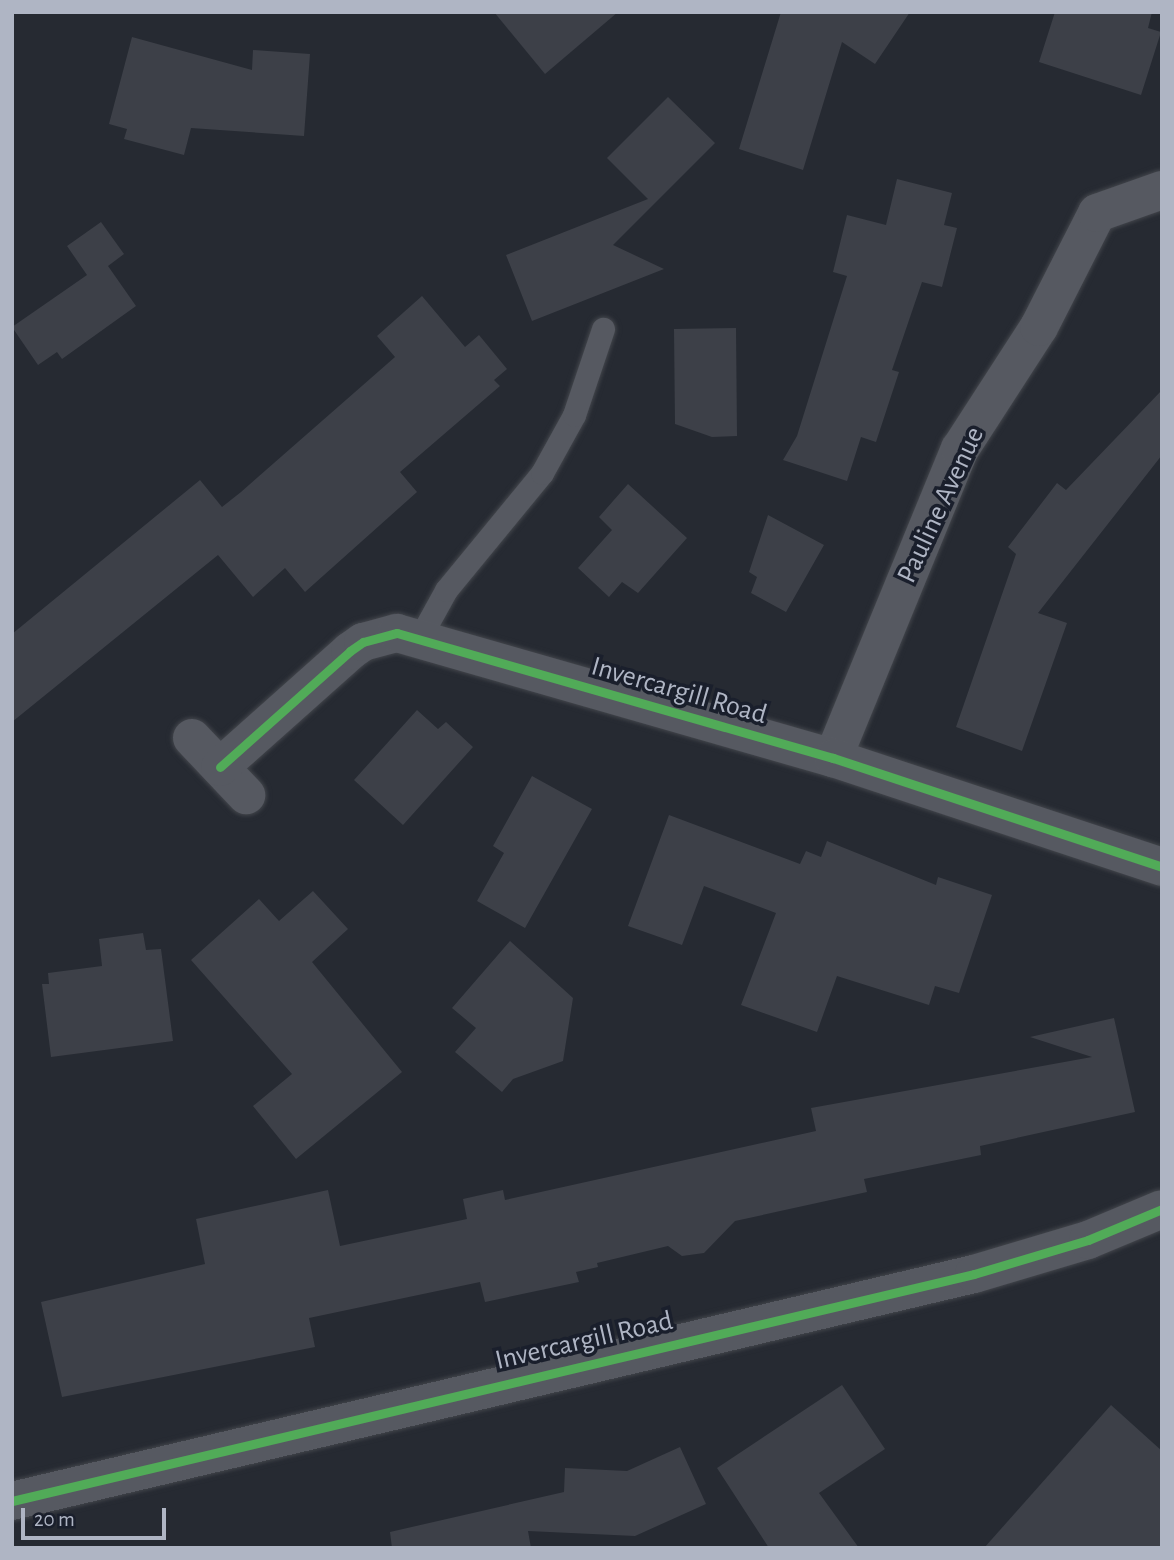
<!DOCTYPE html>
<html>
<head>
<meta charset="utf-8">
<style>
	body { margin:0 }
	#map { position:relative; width:1174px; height:1560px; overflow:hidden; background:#262a32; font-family:"Alegreya Sans",sans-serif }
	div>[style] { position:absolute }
	.building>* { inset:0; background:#3d4048 }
	.roads { filter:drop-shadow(0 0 2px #42454b) drop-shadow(0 0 2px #42454b) }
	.lane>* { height:23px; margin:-11.5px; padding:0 11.5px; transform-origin:11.5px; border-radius:11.5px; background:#565961 }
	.street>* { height:38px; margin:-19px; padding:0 19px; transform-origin:19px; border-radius:19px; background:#565961 }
	.cycleway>* { height:9px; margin:-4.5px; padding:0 4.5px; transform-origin:4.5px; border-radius:4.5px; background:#51ab58 }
	span { translate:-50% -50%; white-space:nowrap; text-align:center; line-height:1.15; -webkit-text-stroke:7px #1a1f2c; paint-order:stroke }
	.street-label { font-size:28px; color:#afb5c4 }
	.frame { position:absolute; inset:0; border:14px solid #afb5c4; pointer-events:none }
	.scale { position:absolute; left:21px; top:1508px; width:145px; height:32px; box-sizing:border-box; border:4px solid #afb5c4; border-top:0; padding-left:9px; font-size:21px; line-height:24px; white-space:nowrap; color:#afb5c4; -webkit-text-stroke:5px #1a1f2c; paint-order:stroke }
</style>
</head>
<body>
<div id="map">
	<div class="building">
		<i style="clip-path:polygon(494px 12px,618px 12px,545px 74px)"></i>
		<i style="clip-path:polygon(781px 12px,910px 12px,875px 64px,842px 42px,803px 170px,739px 149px)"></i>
		<i style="clip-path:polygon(1055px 12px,1152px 12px,1148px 28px,1161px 32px,1141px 95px,1039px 62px)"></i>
		<i style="clip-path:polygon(132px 37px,252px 70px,253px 50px,310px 54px,304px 136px,191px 128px,184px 155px,124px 139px,127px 129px,109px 124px)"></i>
		<i style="clip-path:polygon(668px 97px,715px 143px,613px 245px,664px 269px,532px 321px,506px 255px,648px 199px,607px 158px)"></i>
		<i style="clip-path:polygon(897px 179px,952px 193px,944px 225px,957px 228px,942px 287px,922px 282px,892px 370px,899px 372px,876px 442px,861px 437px,847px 481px,783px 460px,797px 436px,847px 276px,833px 272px,847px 215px,886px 225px)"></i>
		<i style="clip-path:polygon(101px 222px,124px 254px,108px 266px,136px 306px,62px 359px,57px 352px,38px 365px,12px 327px,87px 275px,67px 246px)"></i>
		<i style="clip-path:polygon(422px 296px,465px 347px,479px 335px,507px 369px,494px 380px,500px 386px,400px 472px,417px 492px,305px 592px,285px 568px,253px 597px,218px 555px,12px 722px,12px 634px,200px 480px,222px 507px,241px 492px,395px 357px,377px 336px)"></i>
		<i style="clip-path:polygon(736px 328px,737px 436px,712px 437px,675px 424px,674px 329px)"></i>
		<i style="clip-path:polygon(1162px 390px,1162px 455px,1038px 613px,1067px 623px,1022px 751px,956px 727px,1016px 554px,1008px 547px,1057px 483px,1066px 490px)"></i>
		<i style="clip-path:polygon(628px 484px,687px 538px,638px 593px,622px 582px,609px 597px,578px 568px,612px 530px,599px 517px)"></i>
		<i style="clip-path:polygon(768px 515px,824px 545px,786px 612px,751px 593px,757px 577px,749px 572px)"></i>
		<i style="clip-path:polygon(417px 710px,438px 729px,446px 722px,473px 747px,403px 825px,354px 780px)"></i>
		<i style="clip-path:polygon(532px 776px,592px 809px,525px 928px,477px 901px,504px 853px,493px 846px)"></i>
		<i style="clip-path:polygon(669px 815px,800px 864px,806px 851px,821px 857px,827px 841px,936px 885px,938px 877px,992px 895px,959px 993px,935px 986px,929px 1005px,837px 976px,817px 1032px,741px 1005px,776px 913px,704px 886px,682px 945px,628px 926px)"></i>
		<i style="clip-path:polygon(313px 891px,348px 929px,312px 962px,402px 1072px,296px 1159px,253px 1106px,292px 1074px,191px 960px,259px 899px,279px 921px)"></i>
		<i style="clip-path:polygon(143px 933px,146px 950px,161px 949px,173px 1041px,51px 1057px,42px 984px,49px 984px,48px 973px,102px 966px,99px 939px)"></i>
		<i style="clip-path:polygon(510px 941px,573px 998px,563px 1061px,513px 1079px,502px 1092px,455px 1052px,476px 1028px,452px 1008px)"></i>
		<i style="clip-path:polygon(1114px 1018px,1135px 1112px,980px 1146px,981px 1155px,864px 1179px,867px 1192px,735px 1221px,704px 1253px,682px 1256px,668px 1246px,597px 1263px,598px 1267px,576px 1272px,579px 1282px,485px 1302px,480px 1282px,309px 1318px,315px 1347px,62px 1397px,41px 1302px,205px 1264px,196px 1219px,328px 1190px,340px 1246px,467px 1219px,463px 1199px,503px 1190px,505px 1200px,816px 1131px,811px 1108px,1092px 1057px,1030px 1037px)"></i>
		<i style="clip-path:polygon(842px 1385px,885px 1449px,819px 1493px,859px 1548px,769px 1548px,717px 1468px)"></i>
		<i style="clip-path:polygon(1111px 1405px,1162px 1451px,1162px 1548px,984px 1548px)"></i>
		<i style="clip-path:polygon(680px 1447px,706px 1504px,635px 1536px,528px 1531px,531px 1548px,392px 1548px,390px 1532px,564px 1492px,565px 1468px,627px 1471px)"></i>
	</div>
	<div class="roads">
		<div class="lane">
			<i style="left:419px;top:639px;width:56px;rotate:-61.1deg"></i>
			<i style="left:446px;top:590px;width:151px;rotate:-50.6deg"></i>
			<i style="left:542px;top:473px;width:66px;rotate:-61.1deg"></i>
			<i style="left:574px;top:415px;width:91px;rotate:-71.4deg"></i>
		</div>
		<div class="street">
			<i style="left:192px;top:738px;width:79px;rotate:46.5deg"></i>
			<i style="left:833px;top:758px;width:334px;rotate:-67.7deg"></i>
			<i style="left:960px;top:449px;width:145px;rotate:-57.1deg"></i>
			<i style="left:1039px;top:327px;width:128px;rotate:-63deg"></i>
			<i style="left:1097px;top:213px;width:69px;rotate:-19.5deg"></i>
			<i style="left:220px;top:767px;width:174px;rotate:-41.7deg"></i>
			<i style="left:350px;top:651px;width:16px;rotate:-35deg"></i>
			<i style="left:363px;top:642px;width:35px;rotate:-15deg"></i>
			<i style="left:397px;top:633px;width:454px;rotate:16deg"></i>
			<i style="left:833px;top:758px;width:347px;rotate:18.3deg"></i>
			<i style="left:12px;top:1501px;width:988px;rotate:-13.28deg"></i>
			<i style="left:974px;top:1274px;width:119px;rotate:-16.6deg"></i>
			<i style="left:1088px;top:1240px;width:80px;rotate:-22.7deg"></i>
		</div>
	</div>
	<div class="cycleway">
		<i style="left:220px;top:767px;width:174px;rotate:-41.7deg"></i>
		<i style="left:350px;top:651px;width:16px;rotate:-35deg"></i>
		<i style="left:363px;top:642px;width:35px;rotate:-15deg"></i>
		<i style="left:397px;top:633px;width:454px;rotate:16deg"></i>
		<i style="left:833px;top:758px;width:347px;rotate:18.3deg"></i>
		<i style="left:12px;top:1501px;width:988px;rotate:-13.28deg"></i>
		<i style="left:974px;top:1274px;width:119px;rotate:-16.6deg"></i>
		<i style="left:1088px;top:1240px;width:80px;rotate:-22.7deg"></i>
	</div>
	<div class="street-label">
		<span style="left:941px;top:505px;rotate:-65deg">Pauline Avenue</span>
		<span style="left:679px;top:691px;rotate:16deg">Invercargill Road</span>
		<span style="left:584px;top:1341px;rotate:-13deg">Invercargill Road</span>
	</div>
	<div class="frame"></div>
	<div class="scale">20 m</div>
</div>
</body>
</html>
